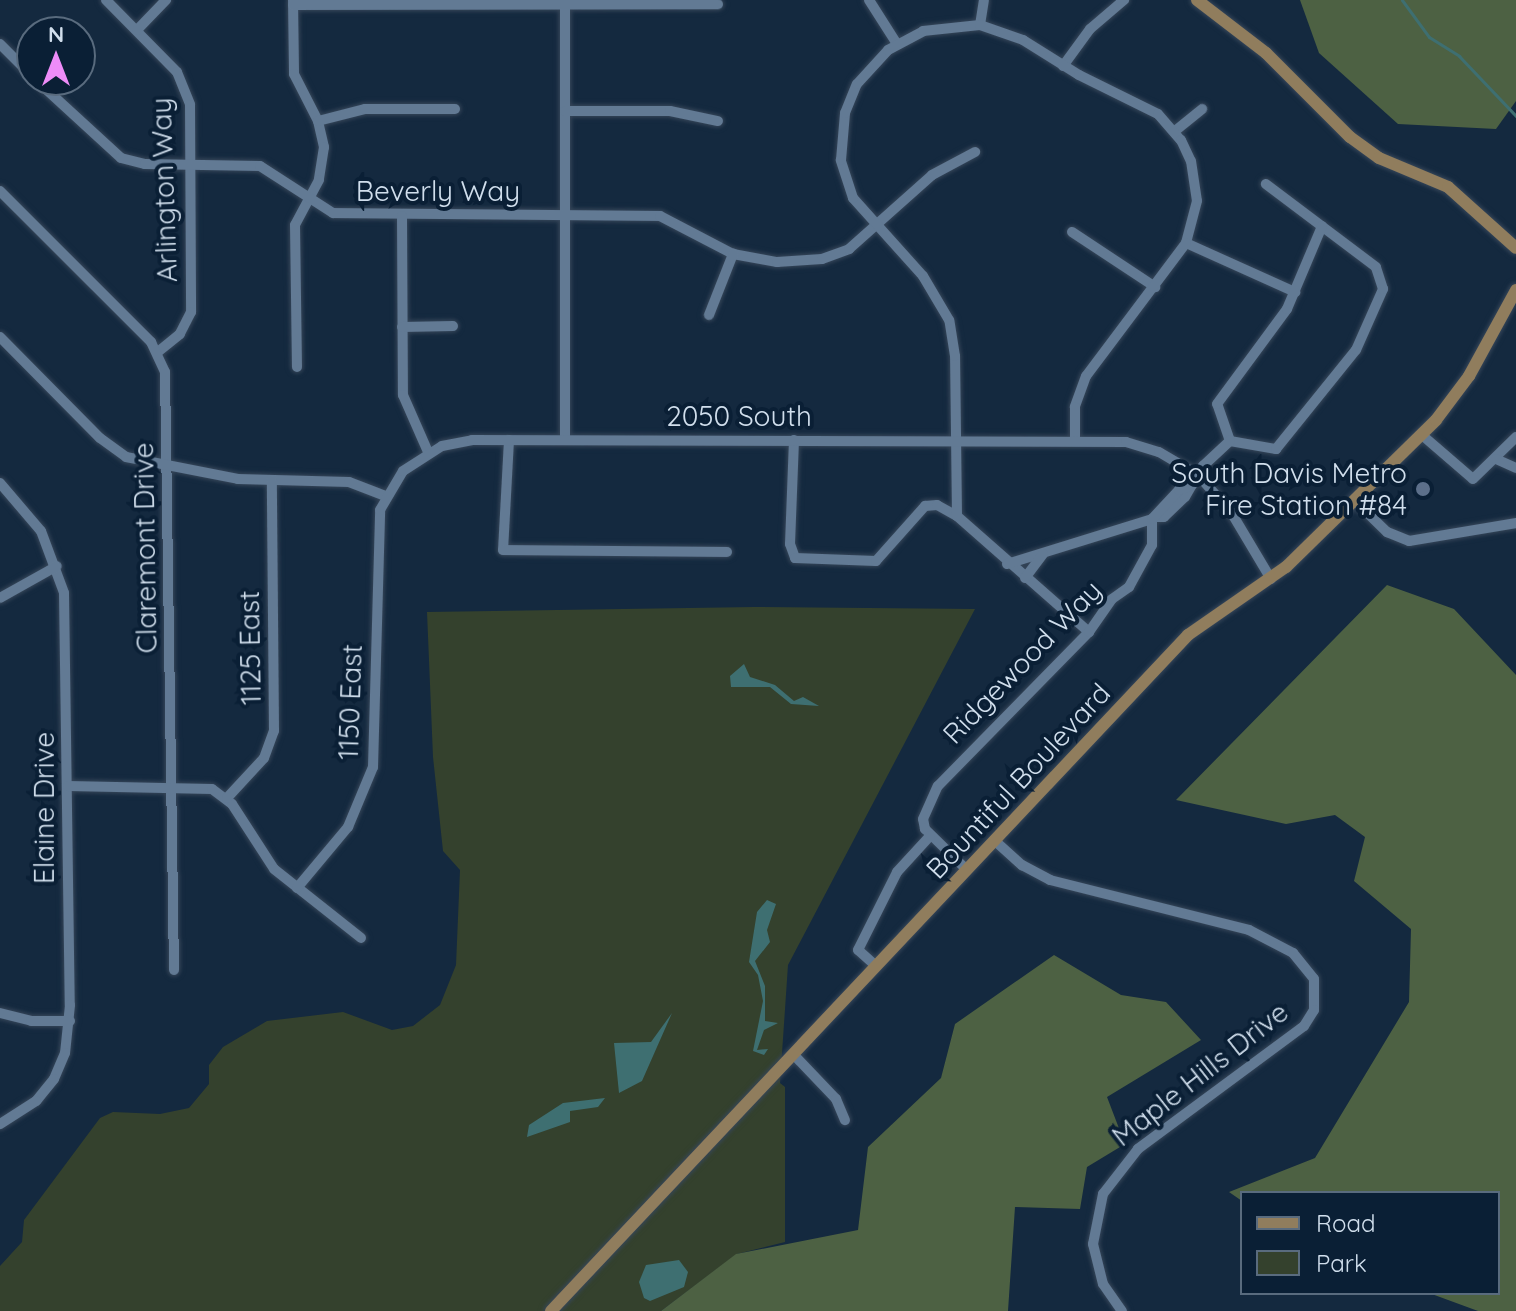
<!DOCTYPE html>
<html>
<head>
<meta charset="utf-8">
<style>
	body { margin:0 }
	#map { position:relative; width:1516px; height:1311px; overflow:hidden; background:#14293f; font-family:Quicksand,sans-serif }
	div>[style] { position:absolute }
	.green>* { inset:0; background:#34412d }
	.forest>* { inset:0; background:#4d6143 }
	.water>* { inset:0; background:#3e6f71 }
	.stream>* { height:3px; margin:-1.5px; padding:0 1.5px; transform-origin:1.5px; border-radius:1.5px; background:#3e6f71 }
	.roads { filter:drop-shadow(0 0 2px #364659) drop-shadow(0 0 2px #364659) }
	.minor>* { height:10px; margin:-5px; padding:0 5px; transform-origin:5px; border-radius:5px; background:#627a94 }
	.major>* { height:12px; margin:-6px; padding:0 6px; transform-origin:6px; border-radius:6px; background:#907d5d }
	.dots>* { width:22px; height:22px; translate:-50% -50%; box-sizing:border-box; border:4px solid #0a1f35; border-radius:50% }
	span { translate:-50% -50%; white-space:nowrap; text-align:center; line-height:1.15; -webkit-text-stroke:8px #0a1f35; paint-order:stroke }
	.street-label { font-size:28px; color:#d0deec }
	.poi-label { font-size:28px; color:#d0deec }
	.right { translate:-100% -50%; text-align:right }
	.legend { position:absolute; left:1240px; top:1191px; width:260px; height:104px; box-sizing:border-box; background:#0a1f35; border:2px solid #596b7e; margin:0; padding:10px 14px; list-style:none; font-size:24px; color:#d0deec }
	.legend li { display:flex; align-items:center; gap:16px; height:40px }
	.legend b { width:40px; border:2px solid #596b7e }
	.north { position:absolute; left:16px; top:16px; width:80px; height:80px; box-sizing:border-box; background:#0a1f35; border:2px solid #596b7e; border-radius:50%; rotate:0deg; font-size:22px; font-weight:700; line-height:32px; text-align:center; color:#d0deec }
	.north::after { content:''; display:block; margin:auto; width:28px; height:36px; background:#ee8cf8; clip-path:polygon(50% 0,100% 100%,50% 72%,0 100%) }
</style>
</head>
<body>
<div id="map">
	<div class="green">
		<i style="clip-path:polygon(754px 607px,975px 609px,788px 965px,780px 1083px,785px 1087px,785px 1242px,737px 1254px,661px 1311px,0 1311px,0 1266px,22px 1242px,24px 1220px,100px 1118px,113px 1112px,160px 1114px,189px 1108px,209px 1084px,209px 1065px,223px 1047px,267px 1021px,343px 1012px,392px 1030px,413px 1026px,440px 1005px,456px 965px,460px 870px,443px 851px,433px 757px,427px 612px)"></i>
	</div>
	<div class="forest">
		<i style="clip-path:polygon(1300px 0,1516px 0,1516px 101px,1496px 129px,1398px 124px,1319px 53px)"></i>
		<i style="clip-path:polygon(1387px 585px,1454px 609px,1516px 675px,1516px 1311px,1478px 1311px,1429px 1293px,1498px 1293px,1498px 1193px,1242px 1193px,1242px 1201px,1229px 1192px,1315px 1158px,1409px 1002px,1411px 929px,1354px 881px,1365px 837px,1335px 815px,1286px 824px,1176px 800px)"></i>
		<i style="clip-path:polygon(1054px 955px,1121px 995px,1166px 1002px,1201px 1040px,1107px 1097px,1125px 1144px,1087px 1167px,1080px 1209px,1015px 1207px,1008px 1311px,661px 1311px,736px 1254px,858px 1230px,868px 1147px,941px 1078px,955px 1024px)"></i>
	</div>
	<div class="water">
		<i style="clip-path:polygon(744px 664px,750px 677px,775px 685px,794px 701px,803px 697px,819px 706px,791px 704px,770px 687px,731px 687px,730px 676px)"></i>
		<i style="clip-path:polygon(767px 900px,776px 904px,767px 930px,770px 942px,755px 961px,765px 986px,765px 1021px,778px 1023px,764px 1030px,757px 1050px,768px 1049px,764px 1055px,753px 1051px,763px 1001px,758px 975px,749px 962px,757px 912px)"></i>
		<i style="clip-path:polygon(672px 1013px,642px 1081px,619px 1093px,614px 1043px,651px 1042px)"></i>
		<i style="clip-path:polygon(605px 1098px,598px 1107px,570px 1111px,570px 1122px,527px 1137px,529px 1125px,563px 1103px)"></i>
		<i style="clip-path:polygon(679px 1260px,688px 1272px,684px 1287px,650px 1301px,644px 1298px,639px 1282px,646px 1265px)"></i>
	</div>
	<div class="stream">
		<i style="left:1402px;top:0;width:46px;rotate:53.9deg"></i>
		<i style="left:1429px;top:37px;width:36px;rotate:32deg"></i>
		<i style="left:1459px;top:56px;width:83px;rotate:46.5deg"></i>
	</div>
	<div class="roads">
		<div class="minor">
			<i style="left:106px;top:0;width:101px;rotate:45.4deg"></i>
			<i style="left:177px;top:72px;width:35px;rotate:68deg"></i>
			<i style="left:190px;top:105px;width:207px;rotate:89.7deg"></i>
			<i style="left:191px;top:312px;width:25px;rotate:117deg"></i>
			<i style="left:180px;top:334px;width:28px;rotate:141deg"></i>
			<i style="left:293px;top:0;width:74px;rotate:89.2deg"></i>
			<i style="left:294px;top:74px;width:53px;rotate:62.9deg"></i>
			<i style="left:318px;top:121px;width:27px;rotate:77deg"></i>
			<i style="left:324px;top:147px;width:33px;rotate:99deg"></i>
			<i style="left:319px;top:180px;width:51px;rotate:118.1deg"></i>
			<i style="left:295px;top:225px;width:142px;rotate:89.2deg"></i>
			<i style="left:565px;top:0;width:440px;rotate:90deg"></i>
			<i style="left:869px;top:0;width:52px;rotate:57.5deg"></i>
			<i style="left:293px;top:5px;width:425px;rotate:-0.1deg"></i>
			<i style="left:980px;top:25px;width:25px;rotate:-81deg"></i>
			<i style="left:137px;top:30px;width:42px;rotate:-46deg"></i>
			<i style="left:0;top:44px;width:45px;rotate:45deg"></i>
			<i style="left:1063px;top:66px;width:46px;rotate:-53.9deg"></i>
			<i style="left:1090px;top:29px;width:45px;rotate:-40.5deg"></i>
			<i style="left:36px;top:80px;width:115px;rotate:42.5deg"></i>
			<i style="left:121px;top:158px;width:25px;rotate:14deg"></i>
			<i style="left:145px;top:164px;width:115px;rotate:1deg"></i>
			<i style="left:260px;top:166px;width:87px;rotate:32.8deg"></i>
			<i style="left:333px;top:213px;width:327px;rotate:0.5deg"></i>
			<i style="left:660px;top:216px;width:82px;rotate:27.5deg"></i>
			<i style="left:733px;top:254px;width:45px;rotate:10.3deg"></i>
			<i style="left:777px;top:262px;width:45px;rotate:-3.8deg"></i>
			<i style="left:822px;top:259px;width:29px;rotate:-20deg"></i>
			<i style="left:849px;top:249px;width:111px;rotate:-41.7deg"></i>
			<i style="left:932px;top:175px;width:49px;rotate:-28.1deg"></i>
			<i style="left:565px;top:111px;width:105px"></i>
			<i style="left:670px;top:111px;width:49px;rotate:11.8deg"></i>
			<i style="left:318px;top:121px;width:49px;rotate:-14.3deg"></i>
			<i style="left:365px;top:109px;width:90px"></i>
			<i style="left:1175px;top:131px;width:35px;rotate:-39deg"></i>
			<i style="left:0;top:191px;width:214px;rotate:45deg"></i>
			<i style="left:151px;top:342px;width:33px;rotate:65deg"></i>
			<i style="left:165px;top:372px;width:598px;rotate:89.14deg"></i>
			<i style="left:402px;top:216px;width:179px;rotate:89.7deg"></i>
			<i style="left:403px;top:395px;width:62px;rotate:66.3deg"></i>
			<i style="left:1072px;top:232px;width:100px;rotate:33.5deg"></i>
			<i style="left:1186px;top:243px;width:120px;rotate:24.2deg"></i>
			<i style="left:709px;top:315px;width:66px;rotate:-68.5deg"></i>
			<i style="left:402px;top:327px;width:51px;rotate:-1.1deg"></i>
			<i style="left:0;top:337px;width:142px;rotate:45.3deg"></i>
			<i style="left:100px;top:438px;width:32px;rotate:36deg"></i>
			<i style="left:126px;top:457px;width:114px;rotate:11.1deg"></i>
			<i style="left:238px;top:479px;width:111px;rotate:1.5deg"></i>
			<i style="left:349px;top:482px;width:39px;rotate:21deg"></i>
			<i style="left:1422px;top:435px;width:67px;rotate:40.8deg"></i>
			<i style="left:1473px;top:479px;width:60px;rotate:-44.3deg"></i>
			<i style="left:509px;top:440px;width:110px;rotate:93.1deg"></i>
			<i style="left:503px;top:550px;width:224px;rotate:0.5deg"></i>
			<i style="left:794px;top:440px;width:104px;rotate:92.2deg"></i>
			<i style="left:790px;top:544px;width:15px;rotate:70deg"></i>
			<i style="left:795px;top:558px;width:81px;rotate:2.1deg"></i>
			<i style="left:876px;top:561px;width:74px;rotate:-48.3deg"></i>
			<i style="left:925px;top:506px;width:12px;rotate:-5deg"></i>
			<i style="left:937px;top:505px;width:23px;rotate:29deg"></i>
			<i style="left:957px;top:516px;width:176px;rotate:41.3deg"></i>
			<i style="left:1230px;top:441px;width:47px;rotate:9.9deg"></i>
			<i style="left:1276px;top:449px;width:127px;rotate:-51.1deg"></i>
			<i style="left:1356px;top:350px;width:67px;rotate:-66.1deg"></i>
			<i style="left:1383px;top:289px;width:23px;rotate:-108deg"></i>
			<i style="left:1376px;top:267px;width:138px;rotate:-143deg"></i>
			<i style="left:1230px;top:441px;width:39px;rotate:-109deg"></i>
			<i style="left:1217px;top:404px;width:118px;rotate:-53.6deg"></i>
			<i style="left:1287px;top:309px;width:90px;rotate:-67.1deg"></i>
			<i style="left:1496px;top:459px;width:22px;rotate:24deg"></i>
			<i style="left:0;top:483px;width:63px;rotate:49.5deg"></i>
			<i style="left:41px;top:531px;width:66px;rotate:69.6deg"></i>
			<i style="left:64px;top:593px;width:412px;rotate:89.2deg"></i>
			<i style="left:70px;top:1005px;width:48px;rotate:95.9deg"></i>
			<i style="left:65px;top:1053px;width:28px;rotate:113deg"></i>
			<i style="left:54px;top:1079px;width:28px;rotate:129deg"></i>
			<i style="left:36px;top:1101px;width:43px;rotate:147.4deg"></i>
			<i style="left:1355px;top:501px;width:45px;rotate:44.1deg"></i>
			<i style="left:1387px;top:532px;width:24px;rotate:22deg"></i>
			<i style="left:1409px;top:541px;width:109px;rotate:-9.5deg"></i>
			<i style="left:957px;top:516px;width:160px;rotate:-90.7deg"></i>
			<i style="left:955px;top:356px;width:36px;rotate:-99deg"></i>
			<i style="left:949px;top:320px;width:51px;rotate:-120.6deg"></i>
			<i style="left:923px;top:276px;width:105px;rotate:-131.9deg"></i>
			<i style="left:853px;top:198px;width:40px;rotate:-108deg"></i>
			<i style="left:841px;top:160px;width:47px;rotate:-85.1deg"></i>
			<i style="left:845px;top:113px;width:31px;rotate:-68deg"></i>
			<i style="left:857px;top:84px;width:46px;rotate:-47.6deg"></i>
			<i style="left:888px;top:50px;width:40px;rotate:-28deg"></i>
			<i style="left:923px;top:31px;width:57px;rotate:-6deg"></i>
			<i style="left:980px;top:25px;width:46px;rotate:19.2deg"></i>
			<i style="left:1023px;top:40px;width:66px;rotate:32deg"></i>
			<i style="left:1079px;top:75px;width:88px;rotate:26.3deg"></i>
			<i style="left:1158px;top:114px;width:35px;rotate:49deg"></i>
			<i style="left:1181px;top:140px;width:23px;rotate:65deg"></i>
			<i style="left:1191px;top:161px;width:40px;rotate:81.5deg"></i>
			<i style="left:1197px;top:201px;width:43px;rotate:104.7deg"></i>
			<i style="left:1186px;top:243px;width:166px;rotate:126.9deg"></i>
			<i style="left:1086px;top:376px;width:33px;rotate:110deg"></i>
			<i style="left:1075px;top:407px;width:32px;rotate:90deg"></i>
			<i style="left:1156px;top:517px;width:8px"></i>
			<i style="left:1164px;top:517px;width:29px;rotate:-44deg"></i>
			<i style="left:1185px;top:497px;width:36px;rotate:-60deg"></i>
			<i style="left:1203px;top:466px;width:37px;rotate:-43deg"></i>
			<i style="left:1007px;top:564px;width:152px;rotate:-17.2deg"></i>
			<i style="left:1025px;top:578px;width:30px;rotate:-53deg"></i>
			<i style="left:0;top:598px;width:65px;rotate:-29.3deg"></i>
			<i style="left:68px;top:786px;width:144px;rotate:1.2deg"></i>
			<i style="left:212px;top:789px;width:25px;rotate:37deg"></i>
			<i style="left:232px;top:804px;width:77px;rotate:57.1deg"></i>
			<i style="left:274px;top:869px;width:111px;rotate:38.4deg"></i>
			<i style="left:227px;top:798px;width:54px;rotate:-47.2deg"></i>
			<i style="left:264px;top:758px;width:29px;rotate:-70deg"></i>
			<i style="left:274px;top:731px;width:250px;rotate:-90.5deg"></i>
			<i style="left:994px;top:840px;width:38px;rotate:42deg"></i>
			<i style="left:1022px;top:865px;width:32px;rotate:28deg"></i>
			<i style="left:1050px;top:880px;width:205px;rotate:14.1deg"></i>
			<i style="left:1249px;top:930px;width:50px;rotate:27.6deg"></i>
			<i style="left:1293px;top:953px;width:33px;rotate:51deg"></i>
			<i style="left:1314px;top:979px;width:31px;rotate:90deg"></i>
			<i style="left:1314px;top:1010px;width:19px;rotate:122deg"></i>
			<i style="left:1304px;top:1026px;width:207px;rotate:143.5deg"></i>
			<i style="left:1138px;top:1149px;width:57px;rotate:127.9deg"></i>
			<i style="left:1103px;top:1194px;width:51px;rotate:101.3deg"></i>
			<i style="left:1093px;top:1244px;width:41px;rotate:76deg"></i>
			<i style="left:1103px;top:1284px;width:33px;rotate:55deg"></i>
			<i style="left:967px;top:870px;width:59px;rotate:-135.7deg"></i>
			<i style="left:925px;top:829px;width:10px;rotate:-101deg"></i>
			<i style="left:923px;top:819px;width:36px;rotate:-66deg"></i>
			<i style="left:938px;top:786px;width:216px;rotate:-45.6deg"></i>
			<i style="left:1089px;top:632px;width:40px;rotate:-55.1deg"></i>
			<i style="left:1112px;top:599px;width:21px;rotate:-35deg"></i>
			<i style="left:1129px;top:587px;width:48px;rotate:-61.3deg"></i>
			<i style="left:1152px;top:545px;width:26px;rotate:-90deg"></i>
			<i style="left:1152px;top:519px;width:40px;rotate:-47deg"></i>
			<i style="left:1179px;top:490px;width:14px;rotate:-21deg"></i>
			<i style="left:297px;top:888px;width:80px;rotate:-50.1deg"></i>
			<i style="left:348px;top:827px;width:65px;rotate:-67.4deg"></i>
			<i style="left:373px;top:767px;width:257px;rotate:-88.4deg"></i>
			<i style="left:380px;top:510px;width:45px;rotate:-59.5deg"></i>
			<i style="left:403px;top:471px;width:46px;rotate:-32.7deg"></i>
			<i style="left:442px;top:446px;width:31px;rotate:-11deg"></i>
			<i style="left:472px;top:440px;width:654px;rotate:0.18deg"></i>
			<i style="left:1126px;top:442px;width:34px;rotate:17deg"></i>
			<i style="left:1159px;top:452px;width:45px;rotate:30.5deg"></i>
			<i style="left:1198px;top:475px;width:50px;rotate:48.3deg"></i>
			<i style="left:1231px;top:512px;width:78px;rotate:59.2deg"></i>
			<i style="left:876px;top:966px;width:24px;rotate:-138deg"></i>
			<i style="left:858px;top:950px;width:87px;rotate:-63.4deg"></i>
			<i style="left:897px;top:872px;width:49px;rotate:-47.5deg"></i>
			<i style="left:0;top:1013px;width:32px;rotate:14deg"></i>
			<i style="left:31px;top:1021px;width:39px"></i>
			<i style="left:794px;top:1055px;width:61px;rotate:46.3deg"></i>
			<i style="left:836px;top:1099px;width:23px;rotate:67deg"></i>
		</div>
		<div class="major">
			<i style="left:1197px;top:0;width:87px;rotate:37.5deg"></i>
			<i style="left:1266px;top:53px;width:119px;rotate:45deg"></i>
			<i style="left:1350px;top:137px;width:36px;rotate:36deg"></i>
			<i style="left:1379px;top:158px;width:75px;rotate:22.8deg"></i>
			<i style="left:1448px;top:187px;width:91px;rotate:41.9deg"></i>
			<i style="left:551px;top:1311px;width:929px;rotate:-46.7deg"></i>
			<i style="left:1188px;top:635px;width:119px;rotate:-34.8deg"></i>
			<i style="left:1286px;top:567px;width:210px;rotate:-44.4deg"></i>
			<i style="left:1436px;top:420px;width:55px;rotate:-53.1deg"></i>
			<i style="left:1469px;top:376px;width:98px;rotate:-61.3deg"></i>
		</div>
	</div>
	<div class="dots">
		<i style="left:1423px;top:489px;background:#5c6f8a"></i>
	</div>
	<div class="street-label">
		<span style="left:164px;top:190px;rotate:-92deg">Arlington Way</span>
		<span style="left:438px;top:191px">Beverly Way</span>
		<span style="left:739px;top:416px">2050 South</span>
		<span style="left:145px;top:548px;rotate:-91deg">Claremont Drive</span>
		<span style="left:250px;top:648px;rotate:-91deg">1125 East</span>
		<span style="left:1022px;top:662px;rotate:-46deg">Ridgewood Way</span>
		<span style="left:350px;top:702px;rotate:-88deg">1150 East</span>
		<span style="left:1018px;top:781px;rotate:-47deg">Bountiful Boulevard</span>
		<span style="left:44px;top:808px;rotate:-90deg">Elaine Drive</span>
		<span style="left:1200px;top:1074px;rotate:-38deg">Maple Hills Drive</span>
	</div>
	<div class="poi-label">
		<span class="right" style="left:1407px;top:489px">South Davis Metro<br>Fire Station #84</span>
	</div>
	<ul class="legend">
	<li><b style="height:10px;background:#907d5d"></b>Road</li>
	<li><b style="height:22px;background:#34412d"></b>Park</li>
	</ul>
	<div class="north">N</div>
</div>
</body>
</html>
